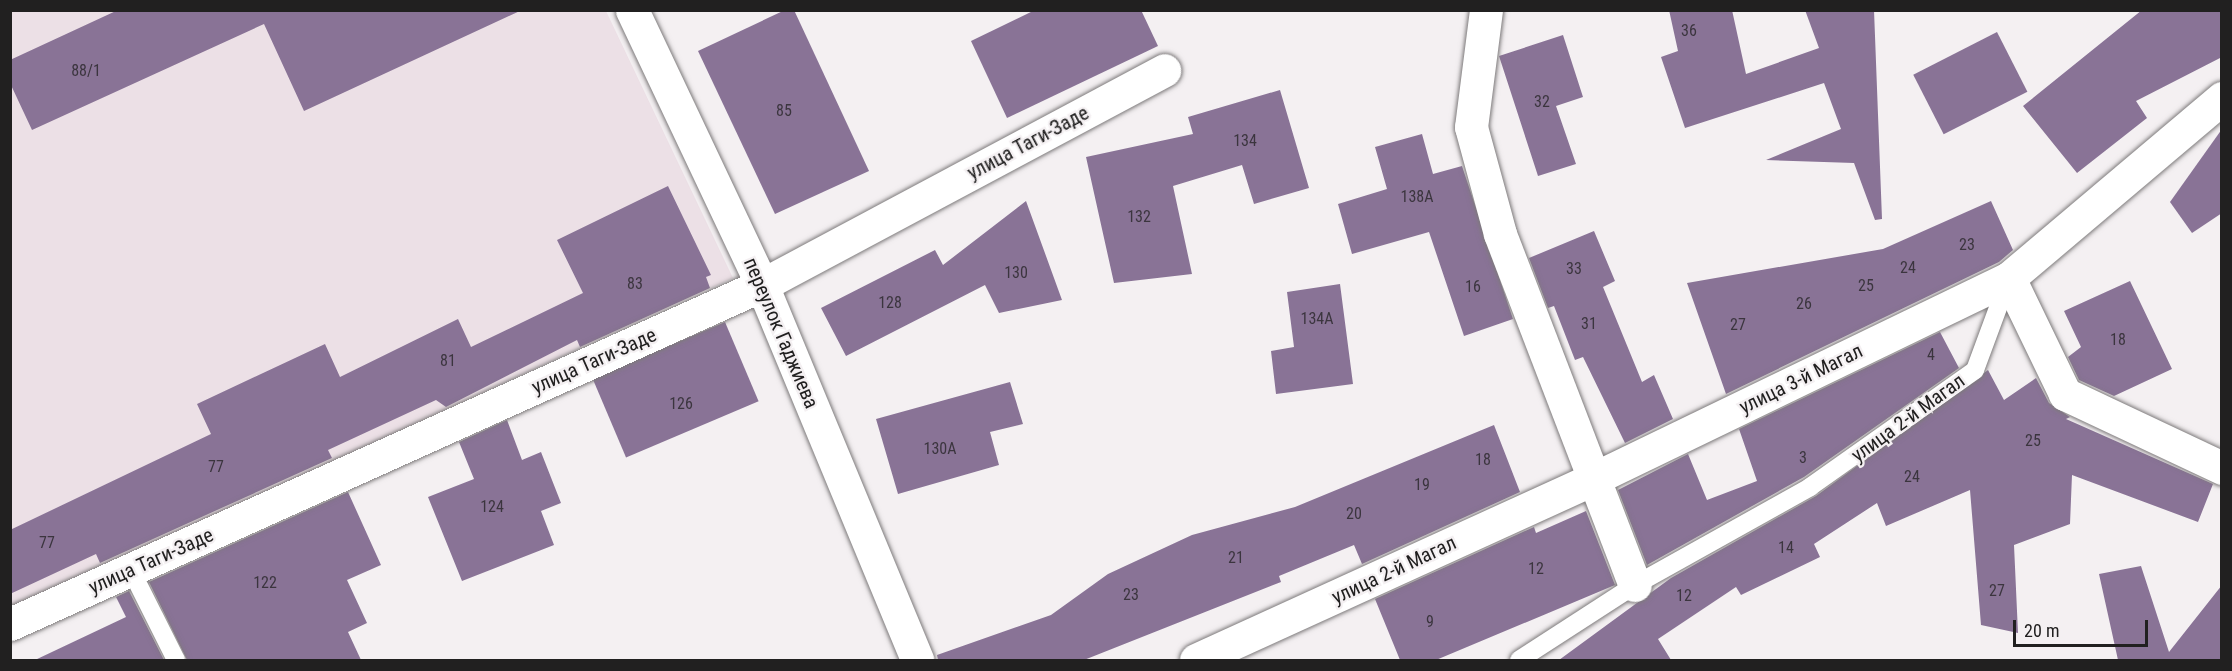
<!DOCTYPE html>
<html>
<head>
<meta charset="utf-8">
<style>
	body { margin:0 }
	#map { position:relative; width:2232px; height:671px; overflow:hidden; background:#f4f0f2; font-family:"Roboto Condensed",sans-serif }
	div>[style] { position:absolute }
	.built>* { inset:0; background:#ece0e6 }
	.building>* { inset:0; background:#897396; transform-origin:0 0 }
	.roads { filter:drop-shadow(0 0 2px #7d7a7b) drop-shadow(0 0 2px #7d7a7b) }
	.lane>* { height:18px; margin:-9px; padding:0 9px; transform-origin:9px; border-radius:9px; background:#fff }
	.street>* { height:33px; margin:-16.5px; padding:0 16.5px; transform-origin:16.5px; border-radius:16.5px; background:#fff }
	span { translate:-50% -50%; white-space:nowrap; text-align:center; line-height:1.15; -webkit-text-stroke:4.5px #f4f0f2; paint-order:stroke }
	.number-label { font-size:16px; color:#3b353e }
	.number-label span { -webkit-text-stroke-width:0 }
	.street-label { font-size:20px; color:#212020 }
	.frame { position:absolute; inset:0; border:12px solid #212020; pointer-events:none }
	.scale { position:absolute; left:2013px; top:620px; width:135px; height:27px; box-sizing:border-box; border:3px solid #212020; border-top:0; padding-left:8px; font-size:18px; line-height:21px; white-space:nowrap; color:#212020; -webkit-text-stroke:4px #f4f0f2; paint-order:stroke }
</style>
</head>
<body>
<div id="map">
	<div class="built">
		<i style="clip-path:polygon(10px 11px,606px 11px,733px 278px,11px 609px)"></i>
	</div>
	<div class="building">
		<i style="clip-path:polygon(118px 10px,522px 10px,304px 111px,264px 24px,32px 130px,10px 83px,10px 60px)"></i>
		<i style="clip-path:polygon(785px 10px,794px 10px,869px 171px,775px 214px,698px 51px)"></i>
		<i style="clip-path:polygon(1035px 10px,1141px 10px,1158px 46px,1007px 118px,971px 41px)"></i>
		<i style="clip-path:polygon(1669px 10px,1732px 10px,1746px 74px,1819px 48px,1805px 10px,1874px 10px,1882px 219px,1875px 220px,1854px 163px,1766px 160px,1841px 129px,1824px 83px,1685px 128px,1661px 57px,1678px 51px)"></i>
		<i style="clip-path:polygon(2142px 10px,2222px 10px,2222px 57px,2136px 101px,2147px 118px,2077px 173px,2023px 106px)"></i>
		<i style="left:1997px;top:32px;width:67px;height:94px;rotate:63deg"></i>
		<i style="clip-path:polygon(1563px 35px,1583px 97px,1556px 106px,1576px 164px,1538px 176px,1499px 56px)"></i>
		<i style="clip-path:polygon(1280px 90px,1309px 188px,1254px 204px,1242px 165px,1173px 186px,1192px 274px,1114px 283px,1086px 157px,1193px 134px,1188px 117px)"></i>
		<i style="clip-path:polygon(2222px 129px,2222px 213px,2192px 233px,2170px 202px)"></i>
		<i style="clip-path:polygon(1422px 134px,1433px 174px,1462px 166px,1513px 319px,1464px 336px,1429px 232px,1352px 254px,1338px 204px,1387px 189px,1375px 147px)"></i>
		<i style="clip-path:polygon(668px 186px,711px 275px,706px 277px,710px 288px,580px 347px,577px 340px,446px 407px,436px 400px,328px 450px,332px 458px,100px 563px,96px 554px,10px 594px,10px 530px,211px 434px,197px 404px,325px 344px,340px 377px,458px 319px,471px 347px,583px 293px,557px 240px)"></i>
		<i style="clip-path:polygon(1026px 201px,1062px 300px,999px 313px,985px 285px,846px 356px,821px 308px,935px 250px,943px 265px)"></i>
		<i style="clip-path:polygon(1991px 201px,2013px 250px,1999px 262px,1726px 394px,1687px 283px,1883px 249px)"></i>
		<i style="clip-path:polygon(1594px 231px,1615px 281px,1603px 287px,1642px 382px,1654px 375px,1673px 419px,1625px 443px,1583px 357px,1575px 360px,1554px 306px,1548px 308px,1529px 258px)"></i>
		<i style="clip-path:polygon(2130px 281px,2172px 369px,2114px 396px,2079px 380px,2068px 357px,2081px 347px,2064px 311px)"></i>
		<i style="clip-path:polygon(1340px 284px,1353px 384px,1276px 394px,1271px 351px,1294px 347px,1287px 292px)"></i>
		<i style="left:725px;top:322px;width:86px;height:144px;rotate:67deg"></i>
		<i style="clip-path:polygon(1940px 332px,1959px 368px,1804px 477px,1647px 565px,1618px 490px,1688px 454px,1707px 500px,1757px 481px,1739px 429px)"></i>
		<i style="clip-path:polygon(1988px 370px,2004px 400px,2036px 378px,2049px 403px,2070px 417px,2066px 419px,2213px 484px,2198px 522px,2072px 475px,2070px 524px,2014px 545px,2018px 633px,1981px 625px,1970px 490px,1886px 526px,1877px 503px,1814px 544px,1820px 557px,1741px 595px,1736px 587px,1658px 639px,1671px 660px,1559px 660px,1671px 578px,1816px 496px)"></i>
		<i style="clip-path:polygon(1010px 382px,1023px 424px,990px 432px,999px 465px,898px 494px,876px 419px)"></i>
		<i style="clip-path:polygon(507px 420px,522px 460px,541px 452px,561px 503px,541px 511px,554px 545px,462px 581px,428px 497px,474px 479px,459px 442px)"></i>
		<i style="clip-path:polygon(1494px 425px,1520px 492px,1362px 564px,1354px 545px,1279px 576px,1281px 582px,1084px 660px,938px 660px,937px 655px,1051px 615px,1108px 574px,1192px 535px,1295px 507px)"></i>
		<i style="clip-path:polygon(348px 492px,381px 565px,347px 580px,367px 623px,348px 632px,361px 660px,187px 660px,149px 582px)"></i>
		<i style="clip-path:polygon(1586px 511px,1615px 585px,1436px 660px,1400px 660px,1375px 599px,1534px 527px,1536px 533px)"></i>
		<i style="clip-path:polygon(2141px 566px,2169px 652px,2222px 585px,2222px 660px,2118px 660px,2099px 574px)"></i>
		<i style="clip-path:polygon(129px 591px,164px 660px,35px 660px,126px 617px,116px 597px)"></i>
	</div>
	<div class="roads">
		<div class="lane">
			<i style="left:131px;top:570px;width:101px;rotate:63.4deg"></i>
			<i style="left:1519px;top:660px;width:138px;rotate:-32.9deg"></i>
			<i style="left:1635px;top:585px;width:201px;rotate:-29.2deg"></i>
			<i style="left:1810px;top:487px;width:202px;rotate:-35.3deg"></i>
			<i style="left:1975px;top:370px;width:98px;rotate:-69.7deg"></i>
		</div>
		<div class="street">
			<i style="left:632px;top:10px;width:304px;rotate:64.7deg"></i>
			<i style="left:762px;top:285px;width:406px;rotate:67.5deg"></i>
			<i style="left:1486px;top:10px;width:118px;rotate:97.3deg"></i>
			<i style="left:1471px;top:127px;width:111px;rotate:74.8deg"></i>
			<i style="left:1500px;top:234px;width:376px;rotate:69deg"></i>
			<i style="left:2009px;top:278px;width:129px;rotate:64.2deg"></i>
			<i style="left:2065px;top:394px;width:174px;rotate:25.2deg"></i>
			<i style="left:10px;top:624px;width:825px;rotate:-24.27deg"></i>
			<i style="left:762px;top:285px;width:456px;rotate:-28.1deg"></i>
			<i style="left:1196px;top:660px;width:436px;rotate:-24.5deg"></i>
			<i style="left:1593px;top:479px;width:462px;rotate:-25.8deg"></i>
			<i style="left:2009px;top:278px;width:279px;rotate:-40.2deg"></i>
		</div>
	</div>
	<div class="number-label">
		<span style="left:1689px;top:31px">36</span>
		<span style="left:86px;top:71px">88/1</span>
		<span style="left:1542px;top:102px">32</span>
		<span style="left:784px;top:111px">85</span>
		<span style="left:1245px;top:141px">134</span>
		<span style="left:1417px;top:197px">138А</span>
		<span style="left:1139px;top:217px">132</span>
		<span style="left:1967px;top:245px">23</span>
		<span style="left:1908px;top:268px">24</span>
		<span style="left:1574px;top:269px">33</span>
		<span style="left:1016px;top:273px">130</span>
		<span style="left:635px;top:284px">83</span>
		<span style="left:1866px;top:286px">25</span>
		<span style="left:1473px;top:287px">16</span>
		<span style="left:890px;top:303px">128</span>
		<span style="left:1804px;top:304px">26</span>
		<span style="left:1317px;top:319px">134А</span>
		<span style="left:1589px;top:324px">31</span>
		<span style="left:1738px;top:325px">27</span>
		<span style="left:2118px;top:340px">18</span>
		<span style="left:1931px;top:355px">4</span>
		<span style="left:448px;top:361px">81</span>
		<span style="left:681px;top:404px">126</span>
		<span style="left:2033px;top:441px">25</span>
		<span style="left:940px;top:449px">130А</span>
		<span style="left:1803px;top:458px">3</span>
		<span style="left:1483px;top:460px">18</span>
		<span style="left:216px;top:467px">77</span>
		<span style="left:1912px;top:477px">24</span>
		<span style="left:1422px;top:485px">19</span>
		<span style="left:492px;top:507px">124</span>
		<span style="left:1354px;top:514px">20</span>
		<span style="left:47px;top:543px">77</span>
		<span style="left:1786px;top:548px">14</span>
		<span style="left:1236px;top:558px">21</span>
		<span style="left:1536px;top:569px">12</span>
		<span style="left:265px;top:583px">122</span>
		<span style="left:1997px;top:591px">27</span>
		<span style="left:1131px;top:595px">23</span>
		<span style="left:1684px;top:596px">12</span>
		<span style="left:1430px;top:622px">9</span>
	</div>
	<div class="street-label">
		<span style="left:1028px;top:143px;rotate:-28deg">улица Таги-Заде</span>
		<span style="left:781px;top:333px;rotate:67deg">переулок Гаджиева</span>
		<span style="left:594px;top:361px;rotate:-24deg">улица Таги-Заде</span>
		<span style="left:1801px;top:379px;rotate:-26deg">улица 3-й Магал</span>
		<span style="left:1908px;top:418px;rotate:-36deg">улица 2-й Магал</span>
		<span style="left:151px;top:561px;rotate:-24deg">улица Таги-Заде</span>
		<span style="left:1394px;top:570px;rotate:-25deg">улица 2-й Магал</span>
	</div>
	<div class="frame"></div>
	<div class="scale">20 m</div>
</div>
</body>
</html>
